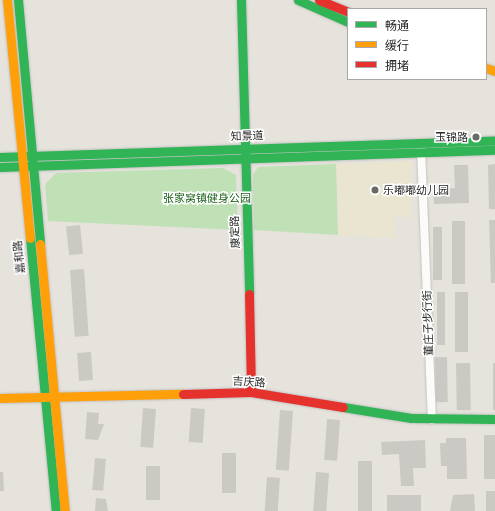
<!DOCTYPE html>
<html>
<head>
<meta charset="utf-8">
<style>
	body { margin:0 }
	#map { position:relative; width:495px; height:511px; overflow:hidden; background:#e6e3dc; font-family:"Public Sans","Noto Sans SC",sans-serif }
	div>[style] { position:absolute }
	.education>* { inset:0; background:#e9e5d0 }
	.green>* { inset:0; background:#c0e1b5 }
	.building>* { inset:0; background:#cbc9c3; transform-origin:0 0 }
	.roads { filter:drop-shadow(0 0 1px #c3c2c2) drop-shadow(0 0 1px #c3c2c2) }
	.street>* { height:8px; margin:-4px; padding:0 4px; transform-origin:4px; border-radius:4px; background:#fbfbfa }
	.fast>* { height:9px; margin:-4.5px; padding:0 4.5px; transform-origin:4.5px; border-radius:4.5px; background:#30b455 }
	.slow>* { height:9px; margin:-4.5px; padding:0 4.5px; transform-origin:4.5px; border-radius:4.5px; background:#ff9f0a }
	.jam>* { height:9px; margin:-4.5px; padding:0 4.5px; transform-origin:4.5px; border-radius:4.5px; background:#e5322d }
	.dots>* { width:11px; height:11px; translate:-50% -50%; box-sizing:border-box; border:2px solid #fff; border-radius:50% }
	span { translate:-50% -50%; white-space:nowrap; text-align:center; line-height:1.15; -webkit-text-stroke:3px #fff; paint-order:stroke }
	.street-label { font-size:11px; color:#272727 }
	.poi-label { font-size:11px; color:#272727 }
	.right { translate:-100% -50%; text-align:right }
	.left { translate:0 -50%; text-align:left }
	.park-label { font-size:11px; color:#1c611a }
	.legend { position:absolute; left:347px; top:8px; width:140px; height:72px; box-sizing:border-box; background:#fff; border:1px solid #a9a9a9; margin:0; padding:5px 7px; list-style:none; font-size:12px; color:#272727 }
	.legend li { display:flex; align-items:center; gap:8px; height:20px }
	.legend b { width:20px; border:1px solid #a9a9a9 }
</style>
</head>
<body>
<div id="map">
	<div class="education">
		<i style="clip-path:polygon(412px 161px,412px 217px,395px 217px,395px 238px,338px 235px,336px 164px)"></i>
	</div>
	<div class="green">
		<i style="clip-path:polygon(336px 164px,338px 235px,254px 230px,253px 175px,258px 167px)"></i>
		<i style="clip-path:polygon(223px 168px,236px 175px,238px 230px,48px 221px,45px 184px,56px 173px)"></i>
	</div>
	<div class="building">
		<i style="clip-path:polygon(495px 164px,495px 209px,489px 209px,488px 165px)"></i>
		<i style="clip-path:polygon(454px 165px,468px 165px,469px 203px,434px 204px,433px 189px,455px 188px)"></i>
		<i style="clip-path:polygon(489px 220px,495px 220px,495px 283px,491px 283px)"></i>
		<i style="left:452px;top:221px;width:13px;height:63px"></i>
		<i style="left:80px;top:225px;width:29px;height:14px;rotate:84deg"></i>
		<i style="left:433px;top:227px;width:9px;height:53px"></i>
		<i style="left:84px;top:269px;width:67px;height:14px;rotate:86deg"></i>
		<i style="left:437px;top:292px;width:8px;height:53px"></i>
		<i style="left:455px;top:292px;width:13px;height:60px"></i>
		<i style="left:91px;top:352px;width:28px;height:14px;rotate:86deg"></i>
		<i style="left:447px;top:357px;width:45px;height:12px;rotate:89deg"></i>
		<i style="left:470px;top:363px;width:47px;height:14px;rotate:89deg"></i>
		<i style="left:493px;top:363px;width:2px;height:47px"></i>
		<i style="left:143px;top:408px;width:13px;height:39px;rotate:4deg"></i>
		<i style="left:191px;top:408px;width:14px;height:34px;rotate:4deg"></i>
		<i style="left:280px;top:410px;width:13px;height:60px;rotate:4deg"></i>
		<i style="clip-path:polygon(87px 412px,99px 413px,98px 424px,104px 424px,98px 440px,85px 439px)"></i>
		<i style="left:327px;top:419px;width:13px;height:41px;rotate:4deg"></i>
		<i style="left:484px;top:435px;width:11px;height:44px"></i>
		<i style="clip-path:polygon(446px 438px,466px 438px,467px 479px,447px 479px,447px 466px,441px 466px,440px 443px,446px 443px)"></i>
		<i style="clip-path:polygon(425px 440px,426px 468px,413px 468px,414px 486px,401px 486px,399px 454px,382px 455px,381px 442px)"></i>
		<i style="left:222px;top:453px;width:14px;height:40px"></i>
		<i style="left:95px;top:458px;width:11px;height:32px;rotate:5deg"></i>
		<i style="left:358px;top:461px;width:14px;height:50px"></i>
		<i style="left:146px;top:466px;width:14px;height:34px"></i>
		<i style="clip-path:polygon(0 472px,3px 472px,4px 491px,0 491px)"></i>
		<i style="left:316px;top:472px;width:13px;height:39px;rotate:4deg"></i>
		<i style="left:267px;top:477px;width:13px;height:34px;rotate:4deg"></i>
		<i style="left:486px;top:491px;width:9px;height:20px"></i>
		<i style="clip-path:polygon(474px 494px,475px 511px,450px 511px,453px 495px)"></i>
		<i style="left:421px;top:495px;width:16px;height:34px;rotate:90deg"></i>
		<i style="clip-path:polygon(96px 498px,106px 499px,108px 511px,95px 511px)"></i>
	</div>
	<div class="roads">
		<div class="street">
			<i style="left:421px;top:148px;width:272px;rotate:87.7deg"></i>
		</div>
		<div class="fast">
			<i style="left:18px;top:0;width:245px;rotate:84.8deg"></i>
			<i style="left:241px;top:0;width:294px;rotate:88.4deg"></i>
			<i style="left:298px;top:0;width:55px;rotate:23.7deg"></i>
			<i style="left:0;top:157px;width:495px;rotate:-1.9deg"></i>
			<i style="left:0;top:167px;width:495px;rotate:-2deg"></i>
			<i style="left:30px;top:238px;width:274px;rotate:84.6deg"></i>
			<i style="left:343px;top:407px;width:69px;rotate:9.2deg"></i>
			<i style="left:411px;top:418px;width:84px;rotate:0.7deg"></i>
		</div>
		<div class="slow">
			<i style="left:7px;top:0;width:239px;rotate:84.5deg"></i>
			<i style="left:486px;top:68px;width:9px;rotate:18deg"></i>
			<i style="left:40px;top:244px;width:268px;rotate:84.7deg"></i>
			<i style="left:0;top:398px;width:183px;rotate:-1.3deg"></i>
		</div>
		<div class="jam">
			<i style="left:319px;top:0;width:31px;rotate:22deg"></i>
			<i style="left:249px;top:294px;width:98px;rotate:88.8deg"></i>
			<i style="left:183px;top:394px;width:68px;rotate:-1.7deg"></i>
			<i style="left:251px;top:392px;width:93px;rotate:9.3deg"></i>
		</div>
	</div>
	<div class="dots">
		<i style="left:476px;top:137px;background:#6a6966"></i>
		<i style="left:375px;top:190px;background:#6a6966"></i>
	</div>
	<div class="street-label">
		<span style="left:247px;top:136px;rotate:-2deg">知景道</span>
		<span style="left:235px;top:232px;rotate:-92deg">康定路</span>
		<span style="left:19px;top:257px;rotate:-96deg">嘉和路</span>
		<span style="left:428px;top:323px;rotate:-92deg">董庄子步行街</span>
		<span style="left:249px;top:382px;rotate:4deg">吉庆路</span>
	</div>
	<div class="poi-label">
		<span class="right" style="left:468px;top:137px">玉锦路</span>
		<span class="left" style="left:383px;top:190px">乐嘟嘟幼儿园</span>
	</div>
	<div class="park-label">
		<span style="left:207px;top:198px">张家窝镇健身公园</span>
	</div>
	<ul class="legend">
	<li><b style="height:5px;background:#30b455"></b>畅通</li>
	<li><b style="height:5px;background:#ff9f0a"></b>缓行</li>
	<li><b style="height:5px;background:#e5322d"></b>拥堵</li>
	</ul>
</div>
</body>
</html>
